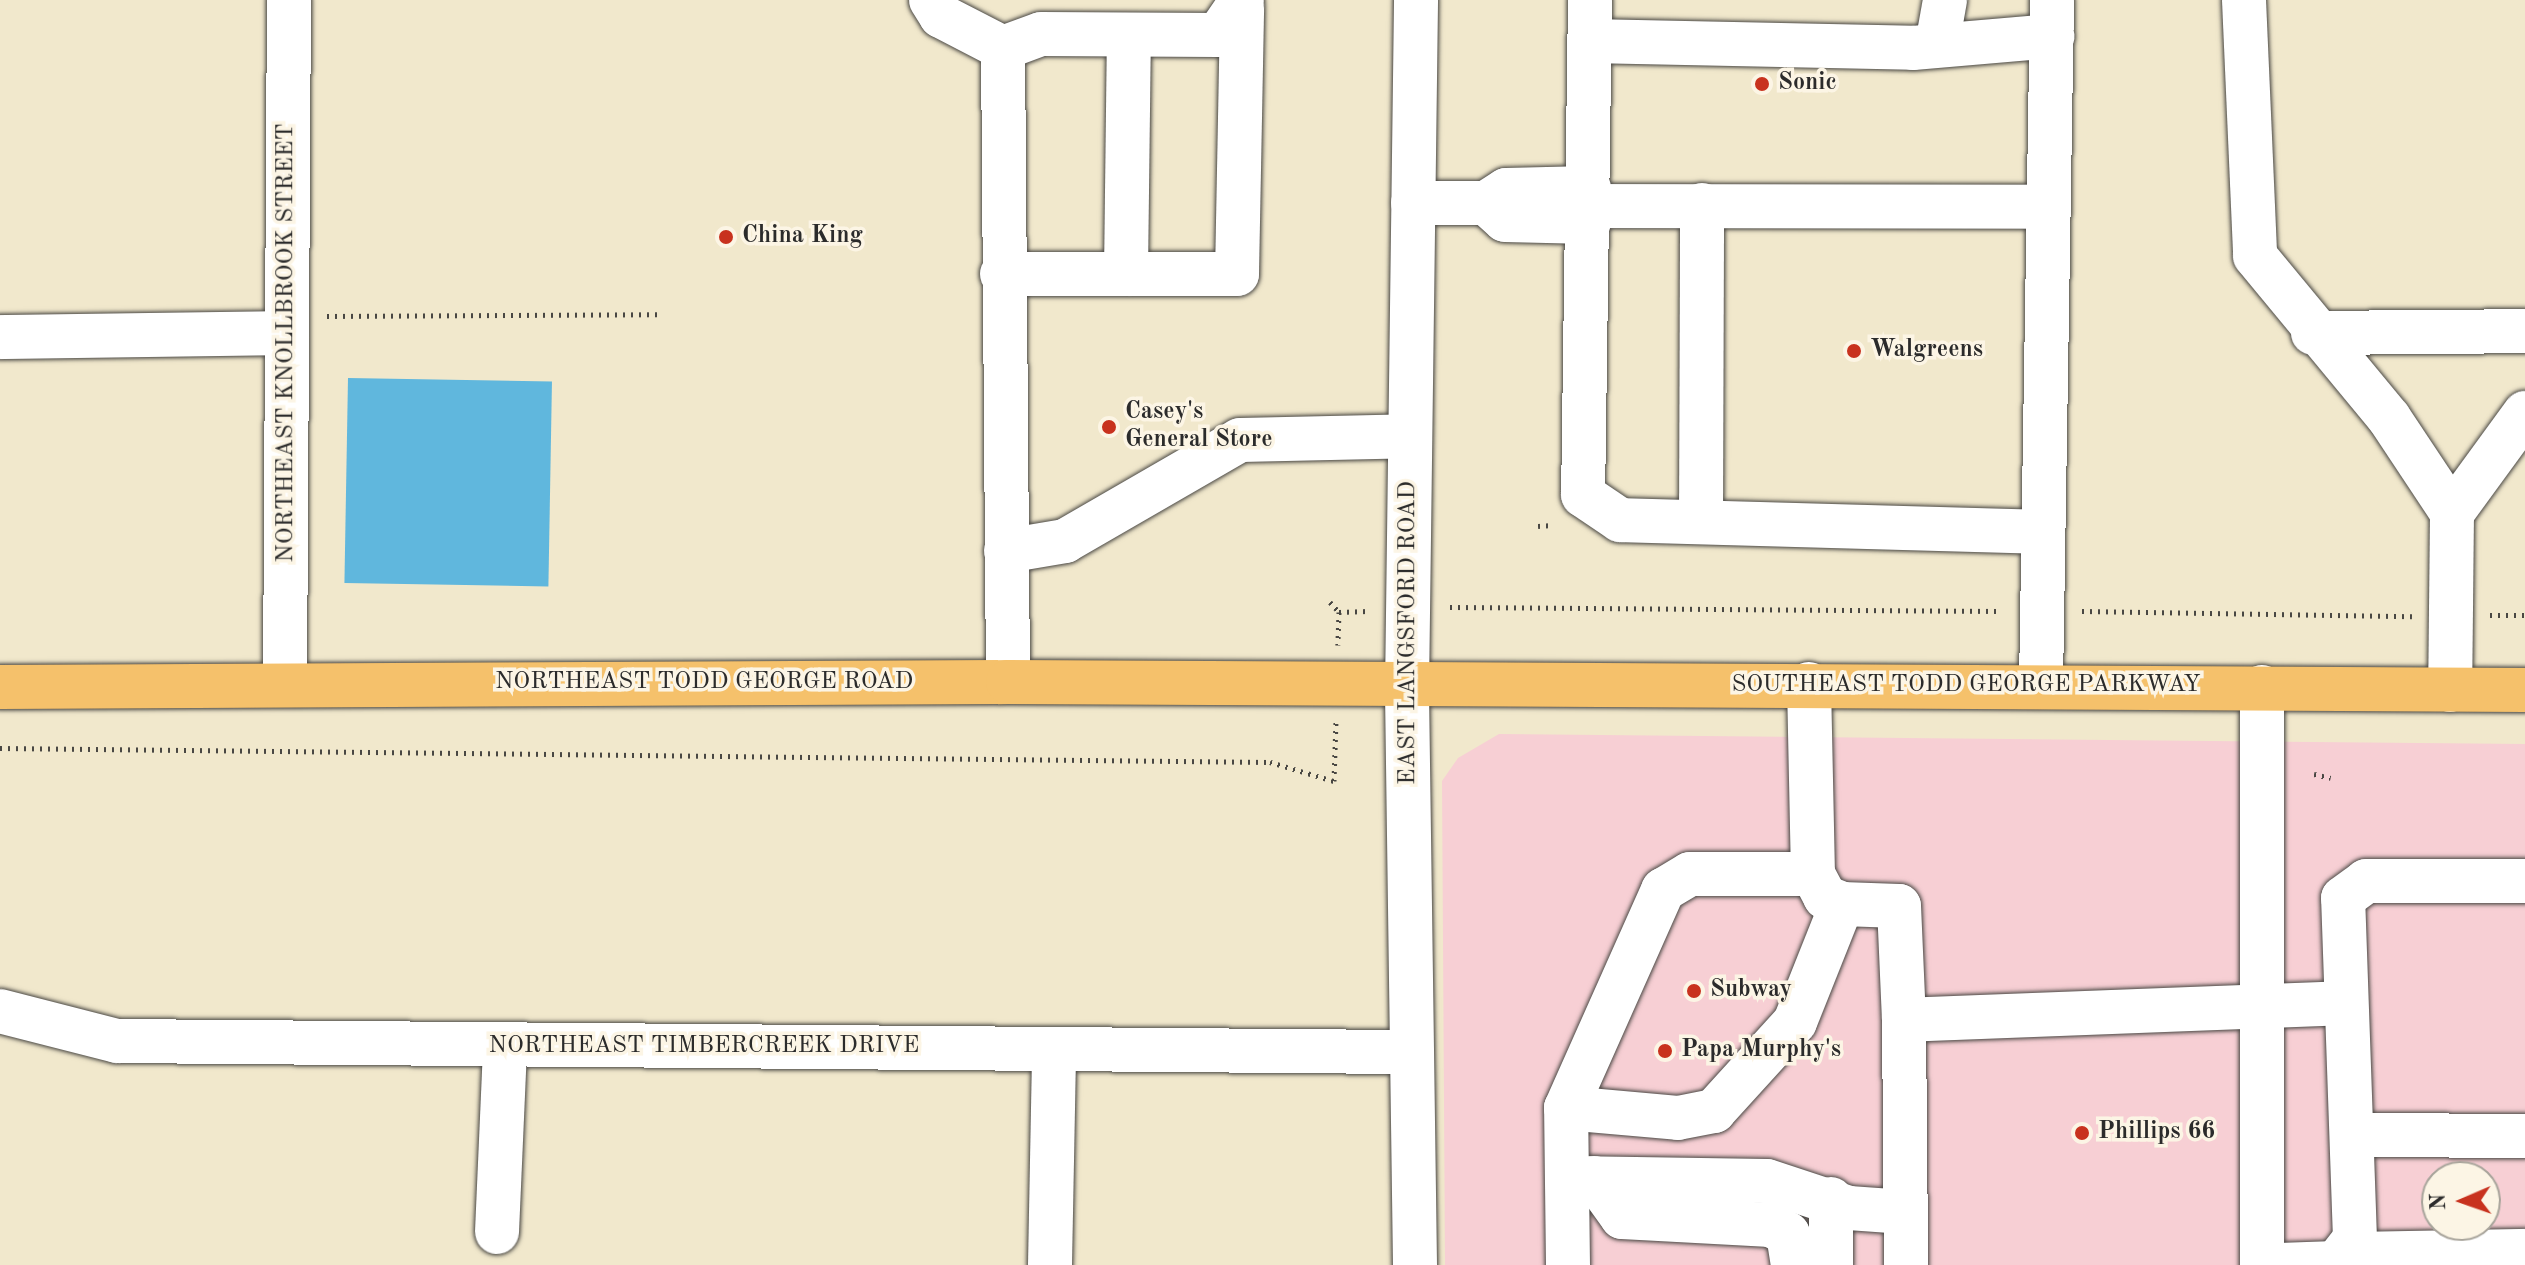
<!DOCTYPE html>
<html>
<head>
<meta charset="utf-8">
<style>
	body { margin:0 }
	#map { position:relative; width:2525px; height:1265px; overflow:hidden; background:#f1e8cc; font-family:"Old Standard TT",serif }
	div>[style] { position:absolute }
	.built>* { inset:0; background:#f7cfd4 }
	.water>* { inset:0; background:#60b7dd; transform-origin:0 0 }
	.path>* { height:5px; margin-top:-2.5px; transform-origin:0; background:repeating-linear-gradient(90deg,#494743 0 2px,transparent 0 8px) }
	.roads { filter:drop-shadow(0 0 2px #494743) drop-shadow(0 0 2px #494743) }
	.minor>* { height:44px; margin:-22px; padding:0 22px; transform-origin:22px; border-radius:22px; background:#fff }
	.major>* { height:44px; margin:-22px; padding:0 22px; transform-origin:22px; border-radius:22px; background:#f5c16b }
	.dots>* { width:22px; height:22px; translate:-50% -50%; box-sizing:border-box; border:4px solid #fcf5e5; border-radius:50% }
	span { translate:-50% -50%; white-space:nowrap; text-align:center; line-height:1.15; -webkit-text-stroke:7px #fcf5e5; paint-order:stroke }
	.poi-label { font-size:24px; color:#2b2b2b; font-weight:700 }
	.left { translate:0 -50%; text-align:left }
	.street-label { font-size:24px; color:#2b2b2b }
	.north { position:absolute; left:2421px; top:1161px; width:80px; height:80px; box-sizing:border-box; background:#fcf5e5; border:2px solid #a8a49b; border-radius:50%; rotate:268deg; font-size:22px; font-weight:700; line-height:32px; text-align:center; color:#2b2b2b }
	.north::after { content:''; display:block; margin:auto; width:28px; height:36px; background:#c8321e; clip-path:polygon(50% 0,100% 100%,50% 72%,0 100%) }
</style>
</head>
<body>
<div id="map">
	<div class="built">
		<i style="clip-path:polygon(evenodd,1499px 734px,2525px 744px,2525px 1265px,1445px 1265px,1442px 781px,1458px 758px,1499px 734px,2437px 1177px,2485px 1177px,2485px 1225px,2437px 1225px,2437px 1177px)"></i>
	</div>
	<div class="water">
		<i style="left:348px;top:378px;width:204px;height:205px;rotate:1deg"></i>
	</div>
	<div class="path">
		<i style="left:327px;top:316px;width:332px;rotate:-0.3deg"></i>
		<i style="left:1538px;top:526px;width:15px;rotate:-4deg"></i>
		<i style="left:1330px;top:602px;width:13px;rotate:48deg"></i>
		<i style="left:1339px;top:612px;width:33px;rotate:92deg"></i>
		<i style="left:1450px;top:607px;width:550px;rotate:0.42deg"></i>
		<i style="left:2082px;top:611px;width:330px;rotate:0.9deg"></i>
		<i style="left:1339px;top:612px;width:29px;rotate:-2deg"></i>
		<i style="left:2490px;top:615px;width:35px"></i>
		<i style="left:0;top:748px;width:1270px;rotate:0.63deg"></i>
		<i style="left:1270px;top:762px;width:67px;rotate:16.5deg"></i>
		<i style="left:1334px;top:781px;width:59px;rotate:-88.1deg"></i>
		<i style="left:2314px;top:774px;width:17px;rotate:13deg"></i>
	</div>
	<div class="roads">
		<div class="minor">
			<i style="left:931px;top:0;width:19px;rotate:58deg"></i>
			<i style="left:941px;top:16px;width:70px;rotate:27.3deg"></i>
			<i style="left:1590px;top:0;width:495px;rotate:90.8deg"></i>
			<i style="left:1583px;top:495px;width:45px;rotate:34deg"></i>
			<i style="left:1620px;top:520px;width:423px;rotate:1.6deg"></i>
			<i style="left:2244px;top:0;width:256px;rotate:87.5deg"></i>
			<i style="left:2255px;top:256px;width:210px;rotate:50.4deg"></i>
			<i style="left:2389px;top:418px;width:114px;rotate:56.4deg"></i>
			<i style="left:2452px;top:513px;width:177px;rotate:90.6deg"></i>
			<i style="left:1589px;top:41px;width:324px;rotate:1.2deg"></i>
			<i style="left:1913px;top:48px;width:140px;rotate:-4.9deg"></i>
			<i style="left:1937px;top:45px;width:46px;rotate:-79.9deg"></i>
			<i style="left:1413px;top:203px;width:73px"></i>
			<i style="left:1486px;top:203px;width:24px;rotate:-33deg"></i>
			<i style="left:1506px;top:190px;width:83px;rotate:-1.4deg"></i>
			<i style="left:1486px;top:203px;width:25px;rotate:42deg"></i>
			<i style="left:1505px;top:220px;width:84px;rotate:1.4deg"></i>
			<i style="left:1589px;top:206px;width:459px;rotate:0.1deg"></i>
			<i style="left:1002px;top:274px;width:235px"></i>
			<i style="left:1237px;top:274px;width:266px;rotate:-88.9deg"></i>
			<i style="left:1126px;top:274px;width:239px;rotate:-89.3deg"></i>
			<i style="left:2313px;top:333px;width:212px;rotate:-0.5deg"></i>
			<i style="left:0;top:337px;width:287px;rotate:-0.8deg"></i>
			<i style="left:2452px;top:513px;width:124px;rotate:-53.9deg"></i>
			<i style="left:1701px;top:522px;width:317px;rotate:-89.8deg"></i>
			<i style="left:1006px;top:551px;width:60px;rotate:-9.6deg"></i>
			<i style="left:1065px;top:541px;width:202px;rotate:-30deg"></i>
			<i style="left:1240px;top:440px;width:170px;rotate:-1.3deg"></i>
			<i style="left:1008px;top:682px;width:634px;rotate:-90.45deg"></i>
			<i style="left:1003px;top:48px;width:40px;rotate:-20.2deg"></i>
			<i style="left:1041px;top:34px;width:177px;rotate:0.3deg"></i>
			<i style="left:1218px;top:35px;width:42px;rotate:-55.6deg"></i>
			<i style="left:1809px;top:684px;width:190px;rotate:88.8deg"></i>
			<i style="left:1813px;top:874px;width:26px;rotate:62deg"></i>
			<i style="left:1825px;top:897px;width:18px;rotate:22deg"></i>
			<i style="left:1842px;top:904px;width:57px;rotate:2deg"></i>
			<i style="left:1899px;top:906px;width:114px;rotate:87.5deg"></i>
			<i style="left:1904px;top:1020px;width:442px;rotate:-2.2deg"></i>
			<i style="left:285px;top:685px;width:685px;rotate:-89.67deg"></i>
			<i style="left:2041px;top:685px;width:685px;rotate:-89.08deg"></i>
			<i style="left:0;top:1011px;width:121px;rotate:14.4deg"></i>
			<i style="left:117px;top:1041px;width:1295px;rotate:0.49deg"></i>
			<i style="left:1904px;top:1020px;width:245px;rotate:89.5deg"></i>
			<i style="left:1566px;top:1108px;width:112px;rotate:5.1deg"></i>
			<i style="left:1678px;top:1118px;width:37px;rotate:-11deg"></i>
			<i style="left:1714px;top:1111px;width:120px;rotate:-47.7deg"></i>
			<i style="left:1795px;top:1022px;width:127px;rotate:-68.3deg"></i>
			<i style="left:2352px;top:1135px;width:173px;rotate:0.3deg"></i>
			<i style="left:1569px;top:1178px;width:198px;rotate:0.9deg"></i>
			<i style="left:1767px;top:1181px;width:86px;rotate:18.2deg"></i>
			<i style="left:1849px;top:1208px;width:56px;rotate:4.1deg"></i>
			<i style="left:1594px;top:1178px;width:48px;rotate:54.3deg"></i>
			<i style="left:1622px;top:1217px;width:149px;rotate:3.1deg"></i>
			<i style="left:1771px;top:1225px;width:19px;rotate:28deg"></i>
			<i style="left:1788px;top:1234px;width:31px;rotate:81deg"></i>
			<i style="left:497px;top:1232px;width:186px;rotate:-87.5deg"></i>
			<i style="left:2347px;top:1254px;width:178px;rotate:-1deg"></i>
			<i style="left:1050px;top:1265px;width:215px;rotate:-88.9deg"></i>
			<i style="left:1415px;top:1265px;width:575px;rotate:-90.8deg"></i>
			<i style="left:1407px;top:690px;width:690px;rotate:-89.25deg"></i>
			<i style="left:1568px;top:1265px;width:157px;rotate:-90.7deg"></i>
			<i style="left:1566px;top:1108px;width:239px;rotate:-66deg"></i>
			<i style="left:1663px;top:890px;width:31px;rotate:-31deg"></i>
			<i style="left:1690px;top:874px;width:123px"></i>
			<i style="left:1831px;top:1265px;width:66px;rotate:-90deg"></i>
			<i style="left:2262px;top:1265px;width:578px;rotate:-90deg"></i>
			<i style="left:2279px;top:1265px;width:57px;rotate:-2deg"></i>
			<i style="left:2336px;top:1263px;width:31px;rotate:-52deg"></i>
			<i style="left:2355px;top:1239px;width:341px;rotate:-92deg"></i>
			<i style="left:2343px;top:898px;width:29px;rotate:-36deg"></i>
			<i style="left:2366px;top:881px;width:159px"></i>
		</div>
		<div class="major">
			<i style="left:0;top:687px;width:1008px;rotate:-0.28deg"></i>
			<i style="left:1008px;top:682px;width:1517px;rotate:0.3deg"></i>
		</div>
	</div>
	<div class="dots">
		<i style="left:1762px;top:84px;background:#c8321e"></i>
		<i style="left:726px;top:237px;background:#c8321e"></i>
		<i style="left:1854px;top:351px;background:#c8321e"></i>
		<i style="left:1109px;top:427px;background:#c8321e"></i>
		<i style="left:1694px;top:991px;background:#c8321e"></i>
		<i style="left:1665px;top:1051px;background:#c8321e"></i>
		<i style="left:2082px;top:1133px;background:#c8321e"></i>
	</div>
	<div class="poi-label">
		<span class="left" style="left:1778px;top:84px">Sonic</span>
		<span class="left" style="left:742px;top:237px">China King</span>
		<span class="left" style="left:1870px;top:351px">Walgreens</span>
		<span class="left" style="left:1125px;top:427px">Casey's<br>General Store</span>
		<span class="left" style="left:1710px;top:991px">Subway</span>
		<span class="left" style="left:1681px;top:1051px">Papa Murphy's</span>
		<span class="left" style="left:2098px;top:1133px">Phillips 66</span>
	</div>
	<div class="street-label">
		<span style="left:287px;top:343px;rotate:-90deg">NORTHEAST KNOLLBROOK STREET</span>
		<span style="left:1409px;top:633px;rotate:-90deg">EAST LANGSFORD ROAD</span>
		<span style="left:704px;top:683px">NORTHEAST TODD GEORGE ROAD</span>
		<span style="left:1966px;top:686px">SOUTHEAST TODD GEORGE PARKWAY</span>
		<span style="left:704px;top:1047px">NORTHEAST TIMBERCREEK DRIVE</span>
	</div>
	<div class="north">N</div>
</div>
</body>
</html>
